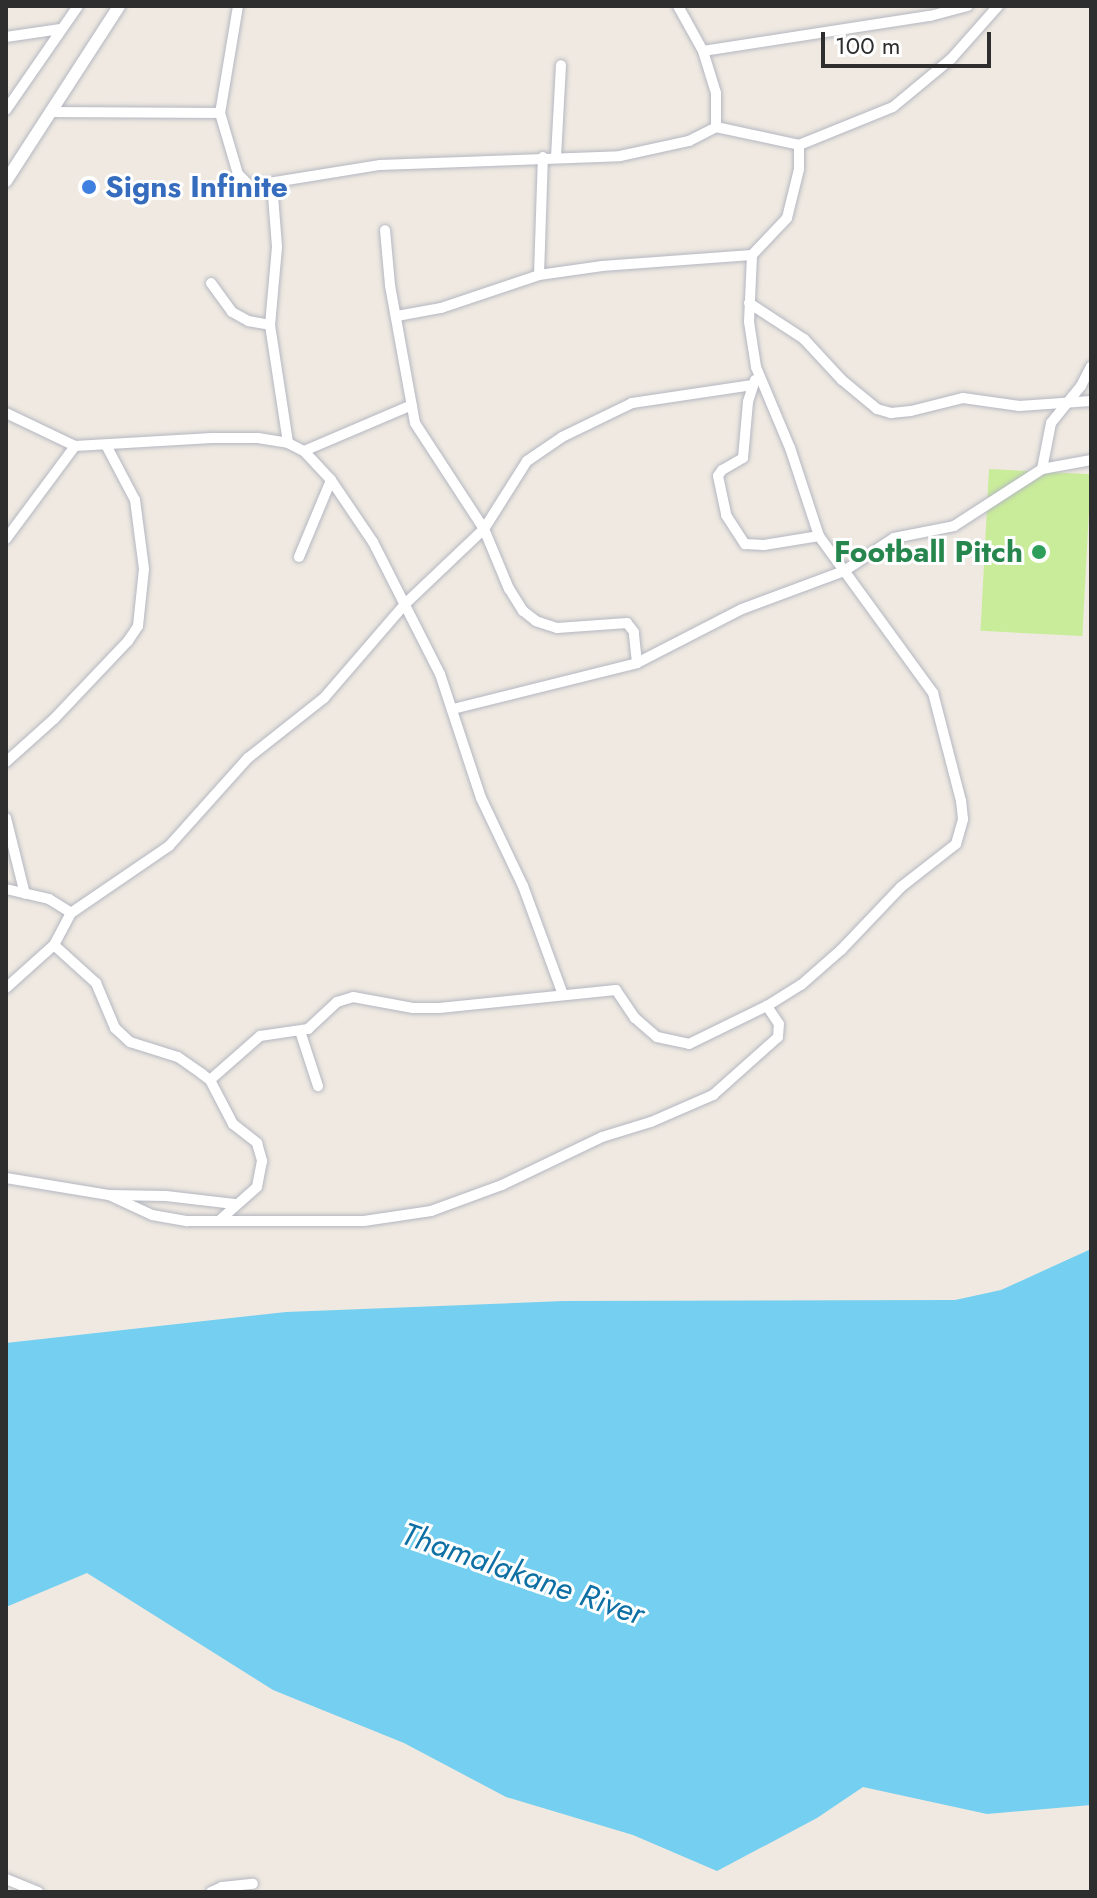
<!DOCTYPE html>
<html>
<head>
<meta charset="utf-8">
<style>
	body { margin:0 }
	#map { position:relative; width:1097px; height:1898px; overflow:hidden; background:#efe9e1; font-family:Jost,sans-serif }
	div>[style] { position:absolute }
	.pitch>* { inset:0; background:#c9ec9a; transform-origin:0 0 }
	.water>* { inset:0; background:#75cff0 }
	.roads { filter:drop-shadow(0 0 2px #b4b7c1) drop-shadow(0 0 2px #b4b7c1) }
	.minor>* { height:10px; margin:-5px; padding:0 5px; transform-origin:5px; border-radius:5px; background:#fff }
	.tertiary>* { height:12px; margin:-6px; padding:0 6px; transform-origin:6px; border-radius:6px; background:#fff }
	.dots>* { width:22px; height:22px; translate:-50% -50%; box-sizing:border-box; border:4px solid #fff; border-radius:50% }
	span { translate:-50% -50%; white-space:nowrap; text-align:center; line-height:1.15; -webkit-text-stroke:6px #fff; paint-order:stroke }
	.shop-label { font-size:30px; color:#366cbe; font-weight:700 }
	.left { translate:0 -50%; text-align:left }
	.leisure-label { font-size:30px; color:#27864d; font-weight:700 }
	.right { translate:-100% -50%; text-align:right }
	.water-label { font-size:32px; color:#0d6fa3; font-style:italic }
	.frame { position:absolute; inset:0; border:8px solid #2e2e2e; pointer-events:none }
	.scale { position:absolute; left:821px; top:32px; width:170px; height:36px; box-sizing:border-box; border:4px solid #2e2e2e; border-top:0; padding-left:10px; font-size:24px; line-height:28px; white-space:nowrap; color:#2e2e2e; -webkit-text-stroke:6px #fff; paint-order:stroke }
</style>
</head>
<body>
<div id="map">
	<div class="pitch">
		<i style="left:989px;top:469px;width:102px;height:162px;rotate:3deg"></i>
	</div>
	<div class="water">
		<i style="clip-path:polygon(1091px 1249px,1091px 1805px,987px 1814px,863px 1787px,817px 1818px,717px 1871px,633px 1835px,506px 1797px,404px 1743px,273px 1690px,87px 1573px,6px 1607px,6px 1343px,286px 1312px,564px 1301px,955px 1300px,1001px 1290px)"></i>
	</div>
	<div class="roads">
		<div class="minor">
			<i style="left:238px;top:6px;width:109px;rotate:99.5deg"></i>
			<i style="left:220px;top:113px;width:64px;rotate:73.6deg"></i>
			<i style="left:238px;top:174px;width:17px;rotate:45deg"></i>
			<i style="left:250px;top:186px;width:132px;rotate:-9.2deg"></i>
			<i style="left:380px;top:165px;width:240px;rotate:-2.1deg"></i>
			<i style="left:620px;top:156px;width:71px;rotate:-12.3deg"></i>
			<i style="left:689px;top:141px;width:30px;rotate:-27deg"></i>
			<i style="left:716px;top:127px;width:85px;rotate:12.2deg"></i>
			<i style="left:799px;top:145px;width:101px;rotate:-22deg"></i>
			<i style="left:893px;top:107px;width:75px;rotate:-39.6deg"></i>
			<i style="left:951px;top:59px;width:71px;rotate:-48.4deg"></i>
			<i style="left:678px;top:6px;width:51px;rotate:60.9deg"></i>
			<i style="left:703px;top:51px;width:44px;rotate:72.8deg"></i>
			<i style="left:716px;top:93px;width:34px;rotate:90deg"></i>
			<i style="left:6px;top:37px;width:55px;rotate:-8.4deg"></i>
			<i style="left:703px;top:51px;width:230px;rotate:-8.8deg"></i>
			<i style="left:930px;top:16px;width:39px;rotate:-15deg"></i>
			<i style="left:6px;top:110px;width:126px;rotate:-55.3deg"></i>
			<i style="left:52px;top:112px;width:168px;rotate:0.3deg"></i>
			<i style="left:556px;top:157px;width:92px;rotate:-86.9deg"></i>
			<i style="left:272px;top:183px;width:64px;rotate:85.5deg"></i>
			<i style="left:277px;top:247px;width:78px;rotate:95.1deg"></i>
			<i style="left:270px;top:325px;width:119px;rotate:81.3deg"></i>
			<i style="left:539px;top:275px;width:118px;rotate:-88.1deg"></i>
			<i style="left:211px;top:283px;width:36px;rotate:54deg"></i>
			<i style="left:232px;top:312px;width:18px;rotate:29deg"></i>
			<i style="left:248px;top:321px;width:22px;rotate:10deg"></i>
			<i style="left:749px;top:303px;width:66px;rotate:33.2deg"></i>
			<i style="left:804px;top:339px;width:56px;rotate:47.2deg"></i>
			<i style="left:842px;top:380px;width:45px;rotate:39.6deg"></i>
			<i style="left:877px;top:409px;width:15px;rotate:16deg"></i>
			<i style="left:891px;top:413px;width:20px;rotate:-6deg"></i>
			<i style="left:911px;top:411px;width:54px;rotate:-14deg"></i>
			<i style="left:963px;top:398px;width:57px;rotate:8.1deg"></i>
			<i style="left:1019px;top:406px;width:72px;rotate:-4deg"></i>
			<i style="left:397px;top:316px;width:45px;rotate:-10.3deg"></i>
			<i style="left:441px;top:308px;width:103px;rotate:-18.6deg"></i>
			<i style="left:539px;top:275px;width:64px;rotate:-8.1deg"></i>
			<i style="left:602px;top:266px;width:150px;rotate:-4.2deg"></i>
			<i style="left:755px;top:380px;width:23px;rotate:108deg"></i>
			<i style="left:748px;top:402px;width:56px;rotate:95.1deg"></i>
			<i style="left:743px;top:458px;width:24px;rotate:150deg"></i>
			<i style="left:722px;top:470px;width:7px;rotate:124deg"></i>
			<i style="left:718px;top:476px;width:40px;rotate:78deg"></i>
			<i style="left:726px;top:515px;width:35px;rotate:57deg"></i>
			<i style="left:745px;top:544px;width:19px;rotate:3deg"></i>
			<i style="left:764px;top:545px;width:56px;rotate:-9.3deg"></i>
			<i style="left:6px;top:413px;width:76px;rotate:25.6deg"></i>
			<i style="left:75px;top:446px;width:137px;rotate:-3.3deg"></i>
			<i style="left:212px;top:438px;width:46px"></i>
			<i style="left:258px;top:438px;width:30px;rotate:9deg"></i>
			<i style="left:288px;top:443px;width:18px;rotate:27deg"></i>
			<i style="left:304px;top:451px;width:40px;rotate:47deg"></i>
			<i style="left:331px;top:480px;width:75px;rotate:55.9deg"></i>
			<i style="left:373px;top:542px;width:148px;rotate:63.1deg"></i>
			<i style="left:440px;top:674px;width:131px;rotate:71.7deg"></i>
			<i style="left:481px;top:798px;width:98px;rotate:64.5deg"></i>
			<i style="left:523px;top:886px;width:116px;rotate:69.8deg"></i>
			<i style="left:304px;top:451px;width:117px;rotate:-23.1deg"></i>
			<i style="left:1042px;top:469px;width:47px;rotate:-78.9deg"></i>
			<i style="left:1051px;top:423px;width:48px;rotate:-51deg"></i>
			<i style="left:1081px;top:386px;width:22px;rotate:-63deg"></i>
			<i style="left:6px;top:539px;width:116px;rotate:-53.4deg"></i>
			<i style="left:299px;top:557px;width:83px;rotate:-67.4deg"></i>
			<i style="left:637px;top:663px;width:31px;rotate:-96deg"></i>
			<i style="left:634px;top:632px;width:11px;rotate:-128deg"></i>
			<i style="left:627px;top:623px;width:70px;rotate:175.9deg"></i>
			<i style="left:557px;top:628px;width:22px;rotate:-162deg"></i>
			<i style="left:536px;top:621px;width:16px;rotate:-142deg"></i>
			<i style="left:523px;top:611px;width:26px;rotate:-122deg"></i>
			<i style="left:509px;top:589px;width:65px;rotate:-112.6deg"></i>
			<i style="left:484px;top:529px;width:80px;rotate:-57.7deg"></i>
			<i style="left:527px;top:461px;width:42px;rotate:-34.4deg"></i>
			<i style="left:562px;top:437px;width:78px;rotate:-25.9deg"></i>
			<i style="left:632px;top:403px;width:122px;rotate:-8.5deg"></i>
			<i style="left:453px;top:709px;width:190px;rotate:-14deg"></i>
			<i style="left:637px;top:663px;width:118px;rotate:-27.2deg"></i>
			<i style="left:742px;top:609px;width:109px;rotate:-20.4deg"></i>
			<i style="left:844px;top:571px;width:60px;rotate:-33.4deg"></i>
			<i style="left:894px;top:538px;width:61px;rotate:-11.3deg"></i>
			<i style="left:954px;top:526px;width:105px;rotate:-32.9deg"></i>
			<i style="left:1042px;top:469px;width:50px;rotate:-10.4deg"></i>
			<i style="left:6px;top:762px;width:64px;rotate:-41.9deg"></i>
			<i style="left:54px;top:719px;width:108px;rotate:-46.5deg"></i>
			<i style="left:128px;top:641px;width:18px;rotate:-56deg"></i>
			<i style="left:138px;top:626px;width:57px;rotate:-84deg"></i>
			<i style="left:144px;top:569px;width:70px;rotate:-97.4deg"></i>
			<i style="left:135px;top:500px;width:62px;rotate:-117.8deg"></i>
			<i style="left:6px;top:818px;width:78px;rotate:76deg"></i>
			<i style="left:6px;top:889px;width:44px;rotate:13.1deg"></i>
			<i style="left:49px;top:899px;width:26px;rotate:32deg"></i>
			<i style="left:54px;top:945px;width:57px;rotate:42.1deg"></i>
			<i style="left:96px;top:983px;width:49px;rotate:67.1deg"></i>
			<i style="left:115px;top:1028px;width:21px;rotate:43deg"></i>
			<i style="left:130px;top:1042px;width:50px;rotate:17.4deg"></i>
			<i style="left:178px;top:1057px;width:29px;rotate:35deg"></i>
			<i style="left:202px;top:1074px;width:10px;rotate:37deg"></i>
			<i style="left:210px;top:1080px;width:50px;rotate:62.4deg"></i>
			<i style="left:233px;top:1124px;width:31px;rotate:38deg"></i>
			<i style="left:257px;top:1143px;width:19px;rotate:74deg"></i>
			<i style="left:262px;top:1161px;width:26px;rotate:101deg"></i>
			<i style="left:257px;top:1187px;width:48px;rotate:138.4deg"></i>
			<i style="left:6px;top:988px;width:64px;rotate:-41.9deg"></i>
			<i style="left:54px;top:945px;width:36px;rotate:-62deg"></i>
			<i style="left:71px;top:913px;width:119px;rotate:-34.4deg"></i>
			<i style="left:169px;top:846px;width:118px;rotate:-48.1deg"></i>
			<i style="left:248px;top:758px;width:97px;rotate:-38.3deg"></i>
			<i style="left:324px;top:698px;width:124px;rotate:-49.2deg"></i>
			<i style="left:405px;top:604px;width:109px;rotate:-43.5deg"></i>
			<i style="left:484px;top:529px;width:126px;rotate:-123.1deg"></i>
			<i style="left:415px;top:423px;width:140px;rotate:-100.3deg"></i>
			<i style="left:390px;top:285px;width:55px;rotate:-95.2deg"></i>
			<i style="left:300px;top:1031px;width:58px;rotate:71.9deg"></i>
			<i style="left:210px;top:1080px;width:67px;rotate:-41.3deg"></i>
			<i style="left:260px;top:1036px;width:49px;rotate:-8.3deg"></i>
			<i style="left:308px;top:1029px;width:40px;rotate:-43deg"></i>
			<i style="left:337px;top:1002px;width:17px;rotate:-17deg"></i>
			<i style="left:353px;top:997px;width:61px;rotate:10.4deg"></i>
			<i style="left:413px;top:1008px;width:26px"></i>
			<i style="left:439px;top:1008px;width:178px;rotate:-5.8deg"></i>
			<i style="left:616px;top:990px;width:34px;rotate:56deg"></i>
			<i style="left:635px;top:1018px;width:29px;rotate:41deg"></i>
			<i style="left:657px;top:1037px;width:33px;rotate:12deg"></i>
			<i style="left:689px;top:1044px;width:87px;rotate:-26deg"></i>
			<i style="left:767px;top:1006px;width:40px;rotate:-32deg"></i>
			<i style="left:801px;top:985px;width:53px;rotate:-41.2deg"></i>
			<i style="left:841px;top:950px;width:87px;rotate:-46.4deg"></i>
			<i style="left:901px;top:887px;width:70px;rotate:-38deg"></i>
			<i style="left:956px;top:844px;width:26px;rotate:-74deg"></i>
			<i style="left:963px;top:819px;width:18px;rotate:-96deg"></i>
			<i style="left:961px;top:801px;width:112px;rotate:-104.5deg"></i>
			<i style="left:933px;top:693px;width:194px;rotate:-126deg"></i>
			<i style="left:819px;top:536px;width:93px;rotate:-108.2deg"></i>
			<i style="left:790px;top:448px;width:88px;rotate:-112.8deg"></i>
			<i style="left:756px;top:367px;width:46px;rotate:-98.8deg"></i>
			<i style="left:749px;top:322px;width:67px;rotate:-87.4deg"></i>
			<i style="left:752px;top:255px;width:51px;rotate:-46.6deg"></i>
			<i style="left:787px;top:218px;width:50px;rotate:-76.2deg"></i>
			<i style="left:799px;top:169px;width:24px;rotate:-90deg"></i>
			<i style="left:6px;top:1178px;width:104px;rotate:9.4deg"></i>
			<i style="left:109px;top:1195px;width:57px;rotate:1deg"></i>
			<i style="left:166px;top:1196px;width:69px;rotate:6.6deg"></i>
			<i style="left:109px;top:1195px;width:47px;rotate:24.9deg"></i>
			<i style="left:152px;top:1215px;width:36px;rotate:10deg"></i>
			<i style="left:187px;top:1221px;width:177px"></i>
			<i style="left:364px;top:1221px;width:68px;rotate:-8.5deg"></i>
			<i style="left:431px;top:1211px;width:76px;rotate:-20.1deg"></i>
			<i style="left:502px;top:1185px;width:111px;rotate:-25.6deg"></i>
			<i style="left:602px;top:1137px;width:51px;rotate:-17deg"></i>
			<i style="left:651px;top:1122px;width:68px;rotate:-23.5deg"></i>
			<i style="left:713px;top:1095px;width:87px;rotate:-41.7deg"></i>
			<i style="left:778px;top:1037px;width:13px;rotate:-86deg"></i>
			<i style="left:779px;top:1024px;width:22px;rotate:-124deg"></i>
			<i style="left:6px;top:1879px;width:35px;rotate:22deg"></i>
			<i style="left:211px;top:1892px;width:12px;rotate:-24deg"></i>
			<i style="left:222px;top:1887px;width:31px;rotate:-6deg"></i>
		</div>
		<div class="tertiary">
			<i style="left:6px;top:181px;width:208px;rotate:-57.1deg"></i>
		</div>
	</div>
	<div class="dots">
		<i style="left:89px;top:187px;background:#3f7fe0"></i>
		<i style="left:1039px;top:552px;background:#2e9e5b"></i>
	</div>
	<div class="shop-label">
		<span class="left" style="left:105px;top:187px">Signs Infinite</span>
	</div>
	<div class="leisure-label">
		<span class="right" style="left:1023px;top:552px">Football Pitch</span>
	</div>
	<div class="water-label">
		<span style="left:523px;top:1574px;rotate:19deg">Thamalakane River</span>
	</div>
	<div class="frame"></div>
	<div class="scale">100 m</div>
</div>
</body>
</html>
